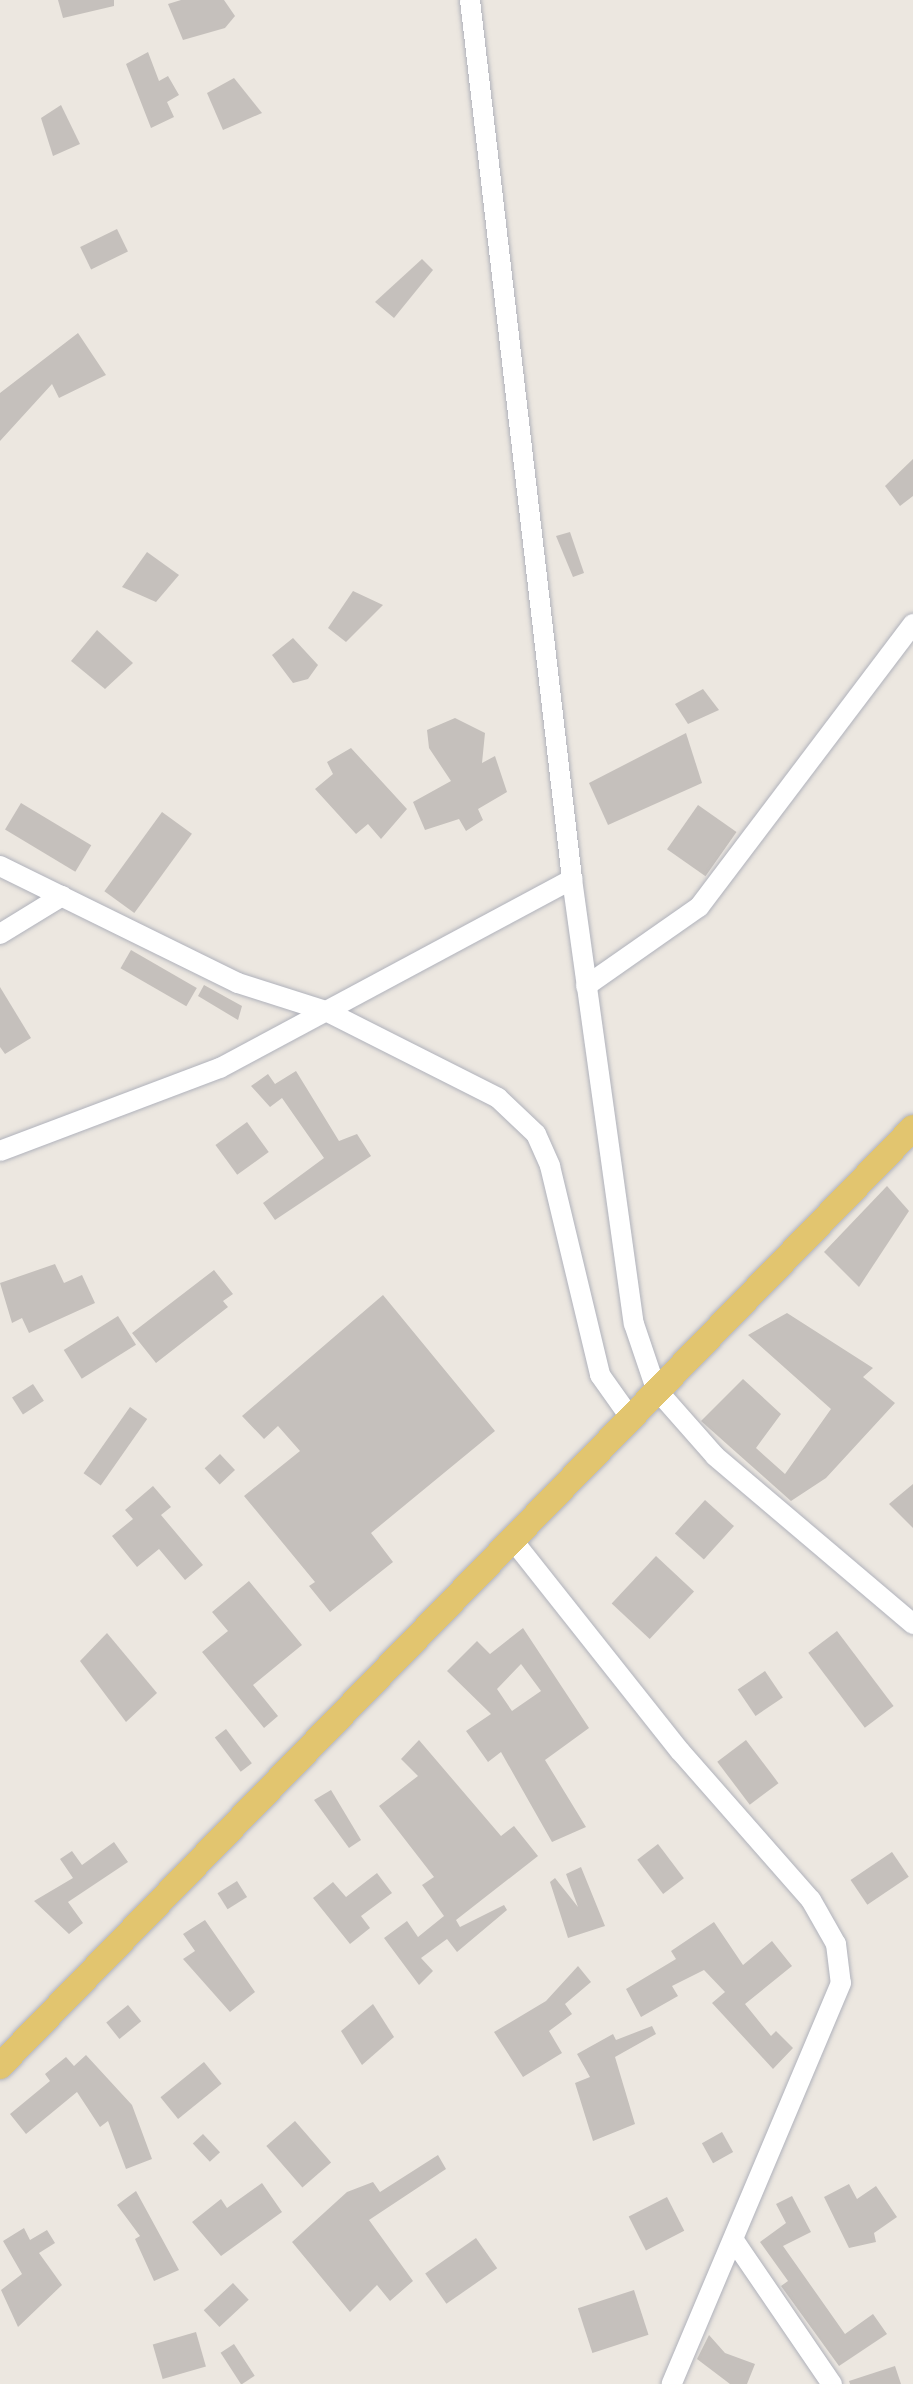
<!DOCTYPE html>
<html>
<head>
<meta charset="utf-8">
<style>
	body { margin:0 }
	#map { position:relative; width:913px; height:2384px; overflow:hidden; background:#ece7e0; font-family:Figtree,sans-serif }
	div>[style] { position:absolute }
	.building>* { inset:0; background:#c5c0bc; transform-origin:0 0 }
	.roads { filter:drop-shadow(0 0 2px #b0b2bb) drop-shadow(0 0 2px #b0b2bb) }
	.minor>* { height:20px; margin:-10px; padding:0 10px; transform-origin:10px; border-radius:10px; background:#fff }
	.major>* { height:26px; margin:-13px; padding:0 13px; transform-origin:13px; border-radius:13px; background:#e2c56f }
	span { translate:-50% -50%; white-space:nowrap; text-align:center; line-height:1.15; -webkit-text-stroke:6px #fff; paint-order:stroke }
</style>
</head>
<body>
<div id="map">
	<div class="building">
		<i style="clip-path:polygon(58px 0,114px 0,114px 6px,63px 18px)"></i>
		<i style="clip-path:polygon(181px 0,224px 0,235px 16px,225px 28px,183px 40px,168px 4px)"></i>
		<i style="clip-path:polygon(148px 52px,159px 81px,168px 76px,179px 95px,167px 102px,174px 117px,151px 128px,126px 64px)"></i>
		<i style="clip-path:polygon(234px 78px,262px 113px,223px 130px,207px 93px)"></i>
		<i style="clip-path:polygon(61px 105px,80px 144px,53px 156px,41px 118px)"></i>
		<i style="left:117px;top:229px;width:25px;height:41px;rotate:64deg"></i>
		<i style="clip-path:polygon(422px 259px,433px 270px,394px 318px,375px 302px)"></i>
		<i style="clip-path:polygon(78px 333px,106px 375px,59px 398px,52px 384px,0 441px,0 393px)"></i>
		<i style="clip-path:polygon(913px 459px,913px 496px,900px 506px,885px 486px)"></i>
		<i style="clip-path:polygon(570px 532px,584px 573px,573px 577px,556px 536px)"></i>
		<i style="clip-path:polygon(147px 552px,179px 575px,156px 602px,122px 587px)"></i>
		<i style="clip-path:polygon(353px 591px,383px 605px,346px 642px,328px 628px)"></i>
		<i style="clip-path:polygon(97px 630px,133px 663px,105px 689px,71px 661px)"></i>
		<i style="clip-path:polygon(293px 638px,318px 665px,308px 679px,293px 683px,272px 655px)"></i>
		<i style="clip-path:polygon(703px 689px,719px 710px,688px 724px,675px 704px)"></i>
		<i style="clip-path:polygon(455px 718px,485px 733px,482px 763px,495px 756px,507px 792px,478px 809px,483px 820px,466px 831px,459px 819px,425px 830px,413px 802px,451px 781px,429px 748px,427px 730px)"></i>
		<i style="clip-path:polygon(686px 733px,702px 783px,608px 825px,589px 783px)"></i>
		<i style="clip-path:polygon(351px 748px,407px 809px,381px 839px,368px 824px,356px 834px,315px 789px,333px 774px,327px 762px)"></i>
		<i style="left:21px;top:803px;width:82px;height:31px;rotate:31deg"></i>
		<i style="left:698px;top:805px;width:47px;height:54px;rotate:35deg"></i>
		<i style="left:162px;top:812px;width:37px;height:98px;rotate:36deg"></i>
		<i style="left:131px;top:950px;width:76px;height:21px;rotate:30deg"></i>
		<i style="clip-path:polygon(204px 985px,242px 1006px,238px 1020px,198px 996px)"></i>
		<i style="clip-path:polygon(0 987px,31px 1038px,5px 1054px,0 1047px)"></i>
		<i style="clip-path:polygon(296px 1071px,339px 1141px,357px 1134px,371px 1156px,275px 1220px,263px 1203px,324px 1158px,282px 1098px,270px 1107px,251px 1086px,268px 1074px,275px 1084px)"></i>
		<i style="left:247px;top:1122px;width:37px;height:39px;rotate:54deg"></i>
		<i style="clip-path:polygon(887px 1186px,909px 1211px,859px 1287px,824px 1252px)"></i>
		<i style="clip-path:polygon(55px 1264px,64px 1283px,82px 1275px,95px 1303px,29px 1333px,22px 1318px,12px 1323px,0 1283px)"></i>
		<i style="clip-path:polygon(214px 1270px,233px 1294px,223px 1301px,228px 1307px,156px 1363px,132px 1333px)"></i>
		<i style="clip-path:polygon(383px 1295px,495px 1431px,371px 1533px,393px 1562px,330px 1612px,309px 1586px,315px 1582px,244px 1496px,300px 1451px,278px 1426px,264px 1439px,242px 1416px)"></i>
		<i style="clip-path:polygon(787px 1313px,873px 1368px,863px 1377px,895px 1403px,826px 1478px,791px 1501px,701px 1421px,743px 1379px,781px 1414px,756px 1448px,785px 1474px,831px 1409px,748px 1335px)"></i>
		<i style="left:118px;top:1316px;width:34px;height:64px;rotate:58deg"></i>
		<i style="left:33px;top:1384px;width:20px;height:25px;rotate:57deg"></i>
		<i style="left:130px;top:1407px;width:21px;height:81px;rotate:35deg"></i>
		<i style="left:220px;top:1454px;width:22px;height:21px;rotate:47deg"></i>
		<i style="clip-path:polygon(913px 1484px,913px 1528px,889px 1504px)"></i>
		<i style="clip-path:polygon(153px 1486px,171px 1507px,161px 1515px,203px 1565px,185px 1580px,159px 1549px,137px 1567px,112px 1536px,133px 1519px,125px 1510px)"></i>
		<i style="left:705px;top:1500px;width:39px;height:45px;rotate:42deg"></i>
		<i style="left:656px;top:1556px;width:52px;height:65px;rotate:43deg"></i>
		<i style="clip-path:polygon(249px 1581px,302px 1645px,253px 1685px,278px 1716px,264px 1728px,202px 1652px,228px 1631px,212px 1612px)"></i>
		<i style="clip-path:polygon(evenodd,523px 1628px,589px 1728px,545px 1760px,586px 1827px,552px 1842px,501px 1752px,488px 1762px,466px 1731px,491px 1714px,447px 1671px,477px 1641px,490px 1654px,523px 1628px,521px 1664px,541px 1691px,512px 1711px,497px 1689px,521px 1664px)"></i>
		<i style="left:837px;top:1631px;width:94px;height:36px;rotate:53deg"></i>
		<i style="clip-path:polygon(107px 1633px,157px 1693px,126px 1722px,80px 1661px)"></i>
		<i style="left:765px;top:1671px;width:32px;height:33px;rotate:56deg"></i>
		<i style="left:226px;top:1729px;width:43px;height:14px;rotate:53deg"></i>
		<i style="clip-path:polygon(419px 1740px,501px 1836px,514px 1826px,538px 1856px,456px 1920px,460px 1927px,504px 1905px,507px 1910px,457px 1952px,447px 1939px,421px 1958px,433px 1971px,419px 1985px,384px 1938px,407px 1921px,418px 1937px,444px 1916px,422px 1885px,434px 1877px,379px 1806px,418px 1776px,401px 1759px)"></i>
		<i style="left:746px;top:1740px;width:54px;height:36px;rotate:53deg"></i>
		<i style="clip-path:polygon(331px 1790px,361px 1840px,349px 1848px,314px 1800px)"></i>
		<i style="clip-path:polygon(114px 1842px,128px 1862px,68px 1902px,83px 1923px,69px 1934px,34px 1901px,73px 1878px,60px 1859px,72px 1851px,82px 1865px)"></i>
		<i style="left:658px;top:1844px;width:43px;height:26px;rotate:53deg"></i>
		<i style="left:892px;top:1852px;width:30px;height:50px;rotate:56deg"></i>
		<i style="clip-path:polygon(581px 1867px,605px 1926px,568px 1938px,550px 1882px,555px 1878px,578px 1907px,566px 1874px)"></i>
		<i style="clip-path:polygon(377px 1873px,392px 1893px,361px 1916px,370px 1928px,350px 1944px,313px 1898px,333px 1882px,346px 1897px)"></i>
		<i style="left:237px;top:1881px;width:19px;height:23px;rotate:58deg"></i>
		<i style="clip-path:polygon(205px 1920px,255px 1992px,230px 2012px,183px 1959px,195px 1951px,183px 1934px)"></i>
		<i style="clip-path:polygon(714px 1922px,743px 1965px,772px 1941px,792px 1966px,745px 2004px,771px 2036px,776px 2031px,793px 2048px,773px 2069px,712px 2003px,725px 1992px,704px 1970px,672px 1986px,678px 1996px,641px 2017px,626px 1989px,676px 1959px,671px 1951px)"></i>
		<i style="clip-path:polygon(578px 1966px,591px 1982px,565px 2004px,572px 2014px,549px 2031px,562px 2053px,523px 2077px,494px 2032px,546px 2001px)"></i>
		<i style="clip-path:polygon(373px 2004px,394px 2037px,362px 2065px,341px 2031px)"></i>
		<i style="left:128px;top:2005px;width:21px;height:28px;rotate:51deg"></i>
		<i style="clip-path:polygon(652px 2026px,656px 2034px,615px 2057px,635px 2124px,593px 2141px,575px 2083px,590px 2077px,577px 2054px,613px 2034px,616px 2040px)"></i>
		<i style="clip-path:polygon(86px 2055px,132px 2105px,152px 2159px,126px 2169px,108px 2121px,100px 2127px,77px 2092px,26px 2134px,10px 2114px,50px 2081px,45px 2074px,66px 2057px,74px 2066px)"></i>
		<i style="left:204px;top:2062px;width:28px;height:56px;rotate:51deg"></i>
		<i style="left:295px;top:2121px;width:55px;height:38px;rotate:49deg"></i>
		<i style="left:722px;top:2132px;width:23px;height:23px;rotate:61deg"></i>
		<i style="left:203px;top:2134px;width:25px;height:14px;rotate:47deg"></i>
		<i style="clip-path:polygon(438px 2155px,446px 2169px,369px 2220px,413px 2281px,390px 2301px,377px 2285px,350px 2312px,292px 2242px,347px 2192px,373px 2182px,380px 2192px)"></i>
		<i style="clip-path:polygon(262px 2183px,282px 2212px,221px 2256px,192px 2222px,221px 2199px,227px 2208px)"></i>
		<i style="clip-path:polygon(849px 2184px,857px 2199px,876px 2186px,897px 2217px,874px 2233px,876px 2242px,849px 2248px,824px 2197px)"></i>
		<i style="clip-path:polygon(136px 2191px,179px 2270px,154px 2281px,135px 2239px,140px 2236px,117px 2205px)"></i>
		<i style="clip-path:polygon(792px 2196px,811px 2232px,783px 2246px,845px 2334px,873px 2314px,887px 2334px,839px 2366px,781px 2286px,788px 2281px,760px 2242px,786px 2223px,776px 2204px)"></i>
		<i style="left:667px;top:2197px;width:38px;height:43px;rotate:63deg"></i>
		<i style="clip-path:polygon(24px 2228px,30px 2240px,47px 2230px,55px 2243px,39px 2253px,62px 2285px,18px 2327px,1px 2290px,22px 2274px,3px 2241px)"></i>
		<i style="left:476px;top:2238px;width:37px;height:62px;rotate:55deg"></i>
		<i style="left:233px;top:2283px;width:23px;height:40px;rotate:47deg"></i>
		<i style="left:634px;top:2290px;width:47px;height:59px;rotate:72deg"></i>
		<i style="left:196px;top:2332px;width:36px;height:45px;rotate:74deg"></i>
		<i style="clip-path:polygon(709px 2335px,725px 2353px,755px 2364px,747px 2384px,730px 2384px,697px 2359px)"></i>
		<i style="left:234px;top:2344px;width:38px;height:16px;rotate:57deg"></i>
		<i style="clip-path:polygon(895px 2366px,901px 2384px,850px 2384px,849px 2381px)"></i>
	</div>
	<div class="roads">
		<div class="minor">
			<i style="left:470px;top:0;width:885px;rotate:83.38deg"></i>
			<i style="left:572px;top:879px;width:449px;rotate:82.1deg"></i>
			<i style="left:634px;top:1324px;width:69px;rotate:71.3deg"></i>
			<i style="left:656px;top:1389px;width:89px;rotate:48.6deg"></i>
			<i style="left:715px;top:1456px;width:260px;rotate:40.3deg"></i>
			<i style="left:0;top:866px;width:265px;rotate:26.2deg"></i>
			<i style="left:238px;top:983px;width:92px;rotate:17.7deg"></i>
			<i style="left:326px;top:1011px;width:193px;rotate:26.8deg"></i>
			<i style="left:498px;top:1098px;width:52px;rotate:43.5deg"></i>
			<i style="left:536px;top:1134px;width:35px;rotate:66deg"></i>
			<i style="left:550px;top:1166px;width:215px;rotate:76.5deg"></i>
			<i style="left:600px;top:1375px;width:50px;rotate:54.7deg"></i>
			<i style="left:0;top:934px;width:73px;rotate:-31.5deg"></i>
			<i style="left:586px;top:986px;width:138px;rotate:-35deg"></i>
			<i style="left:699px;top:907px;width:355px;rotate:-52.9deg"></i>
			<i style="left:0;top:1151px;width:235px;rotate:-20.7deg"></i>
			<i style="left:220px;top:1068px;width:400px;rotate:-28.2deg"></i>
			<i style="left:511px;top:1538px;width:272px;rotate:51.6deg"></i>
			<i style="left:680px;top:1751px;width:198px;rotate:48.7deg"></i>
			<i style="left:811px;top:1900px;width:51px;rotate:60.4deg"></i>
			<i style="left:836px;top:1944px;width:39px;rotate:83deg"></i>
			<i style="left:841px;top:1983px;width:435px;rotate:112.9deg"></i>
			<i style="left:735px;top:2242px;width:172px;rotate:55.7deg"></i>
		</div>
		<div class="major">
			<i style="left:0;top:2066px;width:1309px;rotate:-45.77deg"></i>
		</div>
	</div>
</div>
</body>
</html>
